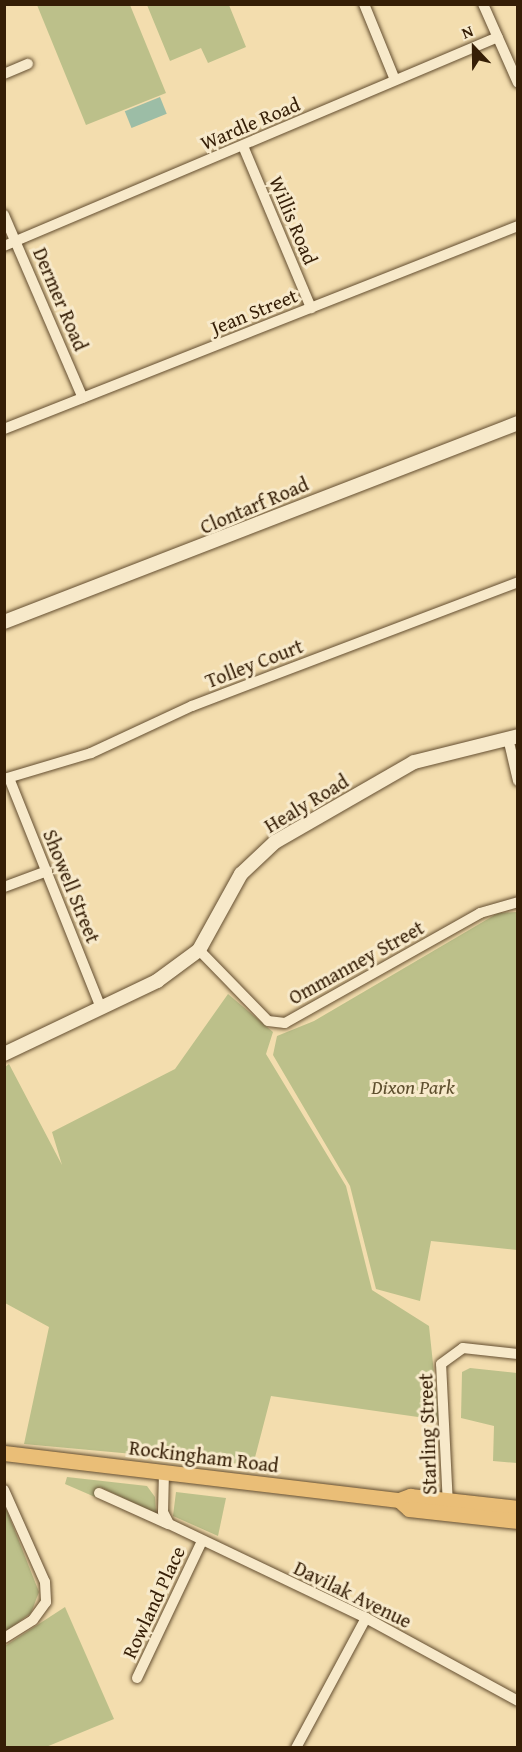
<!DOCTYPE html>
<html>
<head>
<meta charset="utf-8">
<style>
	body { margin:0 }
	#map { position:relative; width:522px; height:1752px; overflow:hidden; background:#f3ddae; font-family:"Gentium Book Plus",serif }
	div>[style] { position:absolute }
	.green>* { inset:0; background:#bcc08a }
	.water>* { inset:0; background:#9cbda6; transform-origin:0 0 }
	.roads { filter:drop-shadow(0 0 2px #644e30) drop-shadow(0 0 2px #644e30) }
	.street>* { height:10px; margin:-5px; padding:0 5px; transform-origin:5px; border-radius:5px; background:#f7e9ca }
	.secondary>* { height:14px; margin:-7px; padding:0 7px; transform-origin:7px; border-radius:7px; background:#f7e9ca }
	.primary>* { height:15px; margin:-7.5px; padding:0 7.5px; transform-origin:7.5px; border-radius:7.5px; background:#eabe77 }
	span { translate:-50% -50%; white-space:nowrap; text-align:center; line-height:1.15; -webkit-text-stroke:6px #f7e9ca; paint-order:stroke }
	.street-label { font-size:20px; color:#351e06 }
	.park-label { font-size:20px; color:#5e4f2e; font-style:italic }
	.frame { position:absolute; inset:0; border:6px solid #351e06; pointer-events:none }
	.north { position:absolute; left:444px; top:18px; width:60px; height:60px; -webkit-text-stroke:4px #f7e9ca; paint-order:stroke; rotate:338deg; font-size:16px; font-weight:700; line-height:24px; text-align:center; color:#351e06 }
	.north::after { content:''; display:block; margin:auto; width:21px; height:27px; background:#351e06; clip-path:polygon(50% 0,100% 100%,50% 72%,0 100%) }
</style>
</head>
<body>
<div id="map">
	<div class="green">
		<i style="clip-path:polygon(37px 5px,130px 5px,166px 93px,86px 125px)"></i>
		<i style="clip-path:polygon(147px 5px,229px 5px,246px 47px,208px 63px,201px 48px,170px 61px)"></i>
		<i style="clip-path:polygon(517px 912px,517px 1250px,431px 1241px,420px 1301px,376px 1289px,350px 1186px,273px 1055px,277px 1036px,314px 1021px,498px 913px)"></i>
		<i style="clip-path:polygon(228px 994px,273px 1032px,266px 1054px,346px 1186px,372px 1290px,429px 1326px,439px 1420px,271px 1396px,253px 1465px,24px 1444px,49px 1327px,5px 1303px,5px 1067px,9px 1064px,62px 1165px,52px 1132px,175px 1069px)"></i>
		<i style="clip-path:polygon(470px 1368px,517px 1373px,517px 1463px,493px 1461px,494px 1426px,461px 1418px,462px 1372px)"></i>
		<i style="clip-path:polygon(67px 1477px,147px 1486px,155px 1497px,156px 1513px,100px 1487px,95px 1497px,65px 1484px)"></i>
		<i style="clip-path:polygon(176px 1492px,226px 1498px,218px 1536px,173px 1516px)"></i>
		<i style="clip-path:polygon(4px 1503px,39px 1592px,31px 1613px,5px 1632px)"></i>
		<i style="clip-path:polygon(65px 1607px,114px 1719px,46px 1747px,5px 1747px,5px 1646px)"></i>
	</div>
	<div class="water">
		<i style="left:160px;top:97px;width:18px;height:38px;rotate:68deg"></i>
	</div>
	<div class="roads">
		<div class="street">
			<i style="left:364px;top:4px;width:82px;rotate:67.8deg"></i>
			<i style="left:483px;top:4px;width:86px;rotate:66.1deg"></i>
			<i style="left:4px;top:74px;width:26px;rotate:-23deg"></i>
			<i style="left:243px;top:146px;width:176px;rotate:67.2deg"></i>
			<i style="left:4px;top:215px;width:199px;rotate:66.7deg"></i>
			<i style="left:4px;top:246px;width:536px;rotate:-22.93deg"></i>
			<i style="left:4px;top:429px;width:553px;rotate:-21.55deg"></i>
			<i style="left:508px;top:738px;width:44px;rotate:76.9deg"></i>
			<i style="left:9px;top:778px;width:248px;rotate:68.2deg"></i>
			<i style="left:4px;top:779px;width:91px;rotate:-16.6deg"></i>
			<i style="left:91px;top:753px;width:111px;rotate:-25deg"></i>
			<i style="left:192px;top:706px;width:349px;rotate:-20.8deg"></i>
			<i style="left:4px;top:887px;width:46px;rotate:-20.4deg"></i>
			<i style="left:199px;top:950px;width:99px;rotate:45.8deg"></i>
			<i style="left:268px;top:1021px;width:17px;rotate:7deg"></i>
			<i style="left:285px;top:1023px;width:224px;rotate:-29.4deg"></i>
			<i style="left:480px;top:913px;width:40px;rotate:-16deg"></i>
			<i style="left:164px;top:1472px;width:40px;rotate:91.4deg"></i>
			<i style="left:163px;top:1512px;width:13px;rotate:63deg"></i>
			<i style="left:169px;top:1524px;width:218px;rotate:25.5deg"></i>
			<i style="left:366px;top:1618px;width:173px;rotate:28.6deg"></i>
			<i style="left:4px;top:1490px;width:101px;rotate:66deg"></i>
			<i style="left:45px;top:1582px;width:20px;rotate:87deg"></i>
			<i style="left:46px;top:1602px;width:22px;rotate:126deg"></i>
			<i style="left:33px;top:1620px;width:34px;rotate:148deg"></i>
			<i style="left:99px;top:1493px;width:76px;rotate:24.2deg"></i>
			<i style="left:448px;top:1506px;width:142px;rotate:-92.8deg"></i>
			<i style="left:441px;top:1364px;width:27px;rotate:-36deg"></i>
			<i style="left:463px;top:1348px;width:55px;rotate:6.2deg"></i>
			<i style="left:137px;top:1678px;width:152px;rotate:-64.6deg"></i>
			<i style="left:296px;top:1748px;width:148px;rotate:-61.7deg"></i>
		</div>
		<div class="secondary">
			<i style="left:4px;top:622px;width:551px;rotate:-21.16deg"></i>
			<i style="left:4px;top:1054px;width:170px;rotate:-25.5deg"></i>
			<i style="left:157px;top:981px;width:52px;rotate:-36.4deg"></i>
			<i style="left:199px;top:950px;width:87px;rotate:-61.1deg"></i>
			<i style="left:241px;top:874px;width:47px;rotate:-43.3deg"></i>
			<i style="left:275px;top:842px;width:160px;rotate:-29.9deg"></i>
			<i style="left:414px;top:762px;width:107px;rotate:-14deg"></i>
		</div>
		<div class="primary">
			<i style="left:4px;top:1453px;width:398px;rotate:6.8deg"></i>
			<i style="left:399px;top:1500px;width:12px;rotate:-20deg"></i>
			<i style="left:410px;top:1496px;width:109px;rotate:6.3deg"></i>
			<i style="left:399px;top:1500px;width:13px;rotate:42deg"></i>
			<i style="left:409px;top:1509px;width:110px;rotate:6.3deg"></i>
		</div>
	</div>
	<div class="street-label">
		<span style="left:250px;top:123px;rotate:-23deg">Wardle Road</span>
		<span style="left:294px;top:220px;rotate:67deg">Willis Road</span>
		<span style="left:61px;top:299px;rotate:67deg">Dermer Road</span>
		<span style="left:254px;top:311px;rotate:-22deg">Jean Street</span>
		<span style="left:254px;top:505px;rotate:-23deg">Clontarf Road</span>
		<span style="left:254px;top:663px;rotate:-21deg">Tolley Court</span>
		<span style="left:306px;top:803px;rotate:-31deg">Healy Road</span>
		<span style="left:72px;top:886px;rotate:68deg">Showell Street</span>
		<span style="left:356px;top:962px;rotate:-29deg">Ommanney Street</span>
		<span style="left:427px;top:1434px;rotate:-92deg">Starling Street</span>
		<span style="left:204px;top:1456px;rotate:7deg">Rockingham Road</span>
		<span style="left:353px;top:1594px;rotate:26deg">Davilak Avenue</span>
		<span style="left:153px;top:1602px;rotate:-65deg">Rowland Place</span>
	</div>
	<div class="park-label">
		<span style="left:413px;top:1086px">Dixon Park</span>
	</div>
	<div class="frame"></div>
	<div class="north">N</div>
</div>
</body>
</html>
